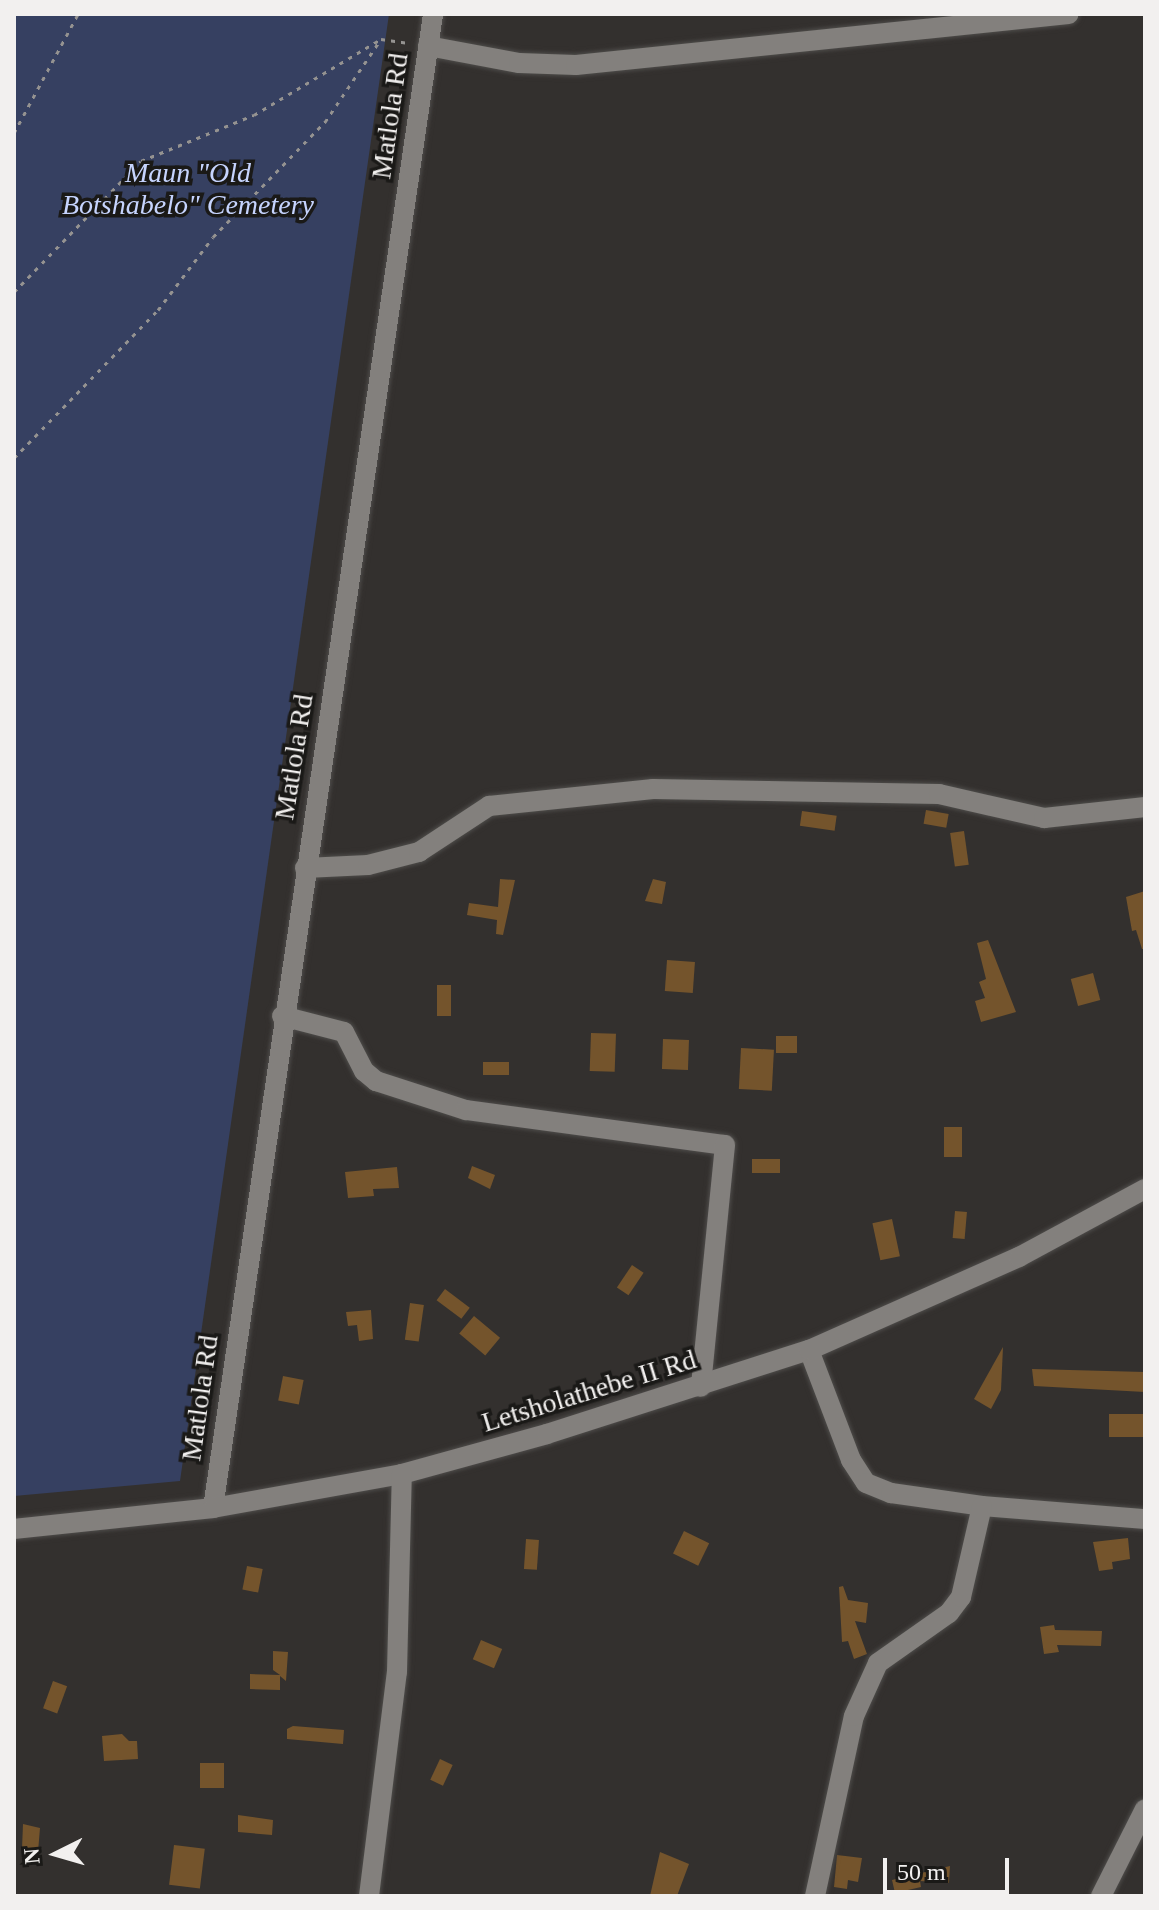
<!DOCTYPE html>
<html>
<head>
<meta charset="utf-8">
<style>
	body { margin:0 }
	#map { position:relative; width:1159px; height:1910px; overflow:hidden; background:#33302e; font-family:Georgia,serif }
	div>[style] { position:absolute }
	.green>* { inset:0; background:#364061 }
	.building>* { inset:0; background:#74542c; transform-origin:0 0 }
	.path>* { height:3px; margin-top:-1.5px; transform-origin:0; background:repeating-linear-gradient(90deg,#959391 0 4px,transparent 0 10px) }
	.roads { filter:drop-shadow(0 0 2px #4e4c4a) drop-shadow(0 0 2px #4e4c4a) }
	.minor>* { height:20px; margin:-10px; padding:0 10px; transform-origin:10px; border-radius:10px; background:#83807d }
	span { translate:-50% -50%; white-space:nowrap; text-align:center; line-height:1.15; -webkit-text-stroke:7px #1a1917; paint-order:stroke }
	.street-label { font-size:28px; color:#f2f0ef }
	.park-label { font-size:28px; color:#c6d4fe; font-style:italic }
	.frame { position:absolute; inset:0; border:16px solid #f2f0ef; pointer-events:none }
	.north { position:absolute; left:16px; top:1814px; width:80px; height:80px; -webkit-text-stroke:6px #1a1917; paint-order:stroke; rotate:265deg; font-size:22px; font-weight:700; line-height:32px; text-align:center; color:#f2f0ef }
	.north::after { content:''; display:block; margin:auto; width:28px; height:36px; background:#f2f0ef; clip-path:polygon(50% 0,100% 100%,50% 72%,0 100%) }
	.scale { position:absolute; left:883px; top:1858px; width:126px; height:36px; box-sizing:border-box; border:4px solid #f2f0ef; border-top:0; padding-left:10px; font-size:24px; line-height:28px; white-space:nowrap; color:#f2f0ef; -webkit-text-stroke:6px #1a1917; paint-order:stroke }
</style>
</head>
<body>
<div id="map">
	<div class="green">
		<i style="clip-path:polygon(14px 14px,389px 14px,180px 1481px,14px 1496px)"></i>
	</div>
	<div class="building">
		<i style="left:926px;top:810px;width:23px;height:14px;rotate:10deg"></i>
		<i style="left:802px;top:811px;width:35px;height:15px;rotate:8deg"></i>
		<i style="left:964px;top:831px;width:34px;height:14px;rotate:82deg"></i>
		<i style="clip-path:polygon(500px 879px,515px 880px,503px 935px,496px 934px,497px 920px,467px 915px,469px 903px,498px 907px)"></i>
		<i style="clip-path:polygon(653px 879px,666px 882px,662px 904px,645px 901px)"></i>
		<i style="clip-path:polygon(1145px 891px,1145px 949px,1142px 949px,1136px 930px,1132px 931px,1126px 897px)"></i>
		<i style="clip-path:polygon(988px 940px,1016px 1012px,981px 1022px,975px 1001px,985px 998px,979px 982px,986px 979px,977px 943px)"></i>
		<i style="left:667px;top:960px;width:28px;height:31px;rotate:4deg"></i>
		<i style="left:1093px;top:973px;width:28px;height:23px;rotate:75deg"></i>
		<i style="left:437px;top:985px;width:14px;height:31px"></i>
		<i style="left:591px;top:1033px;width:25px;height:38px;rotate:2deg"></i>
		<i style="left:776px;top:1036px;width:21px;height:17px"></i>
		<i style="left:663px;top:1039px;width:26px;height:30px;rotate:2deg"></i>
		<i style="left:741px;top:1048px;width:33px;height:41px;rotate:3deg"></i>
		<i style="left:509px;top:1062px;width:13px;height:26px;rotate:90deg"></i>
		<i style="left:962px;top:1127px;width:30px;height:18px;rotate:90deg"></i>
		<i style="left:752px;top:1159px;width:28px;height:14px"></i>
		<i style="clip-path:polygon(472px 1166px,495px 1175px,490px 1189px,468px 1178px)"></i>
		<i style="clip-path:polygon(397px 1167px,399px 1188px,373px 1189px,374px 1196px,348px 1198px,345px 1172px)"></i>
		<i style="left:955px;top:1211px;width:12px;height:27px;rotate:5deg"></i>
		<i style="left:892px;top:1219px;width:38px;height:20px;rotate:78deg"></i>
		<i style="left:632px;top:1265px;width:14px;height:27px;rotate:34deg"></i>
		<i style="left:445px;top:1289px;width:31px;height:14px;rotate:37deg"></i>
		<i style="left:410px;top:1303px;width:14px;height:37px;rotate:8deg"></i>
		<i style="clip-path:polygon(371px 1310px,373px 1339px,359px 1341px,357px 1325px,348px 1326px,346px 1312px)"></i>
		<i style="left:474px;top:1316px;width:34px;height:23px;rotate:40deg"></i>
		<i style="clip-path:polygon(1003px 1347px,1001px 1390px,991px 1409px,974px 1399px)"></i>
		<i style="clip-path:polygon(1032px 1369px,1145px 1372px,1145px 1392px,1034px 1386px)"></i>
		<i style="left:283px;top:1376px;width:21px;height:25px;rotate:11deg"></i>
		<i style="left:1145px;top:1414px;width:23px;height:36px;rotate:90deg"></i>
		<i style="left:684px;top:1531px;width:28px;height:25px;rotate:26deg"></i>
		<i style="clip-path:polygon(1128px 1538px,1130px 1559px,1112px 1562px,1113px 1569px,1099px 1571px,1093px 1542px)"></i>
		<i style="left:526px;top:1539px;width:13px;height:30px;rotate:4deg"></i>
		<i style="left:247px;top:1566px;width:16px;height:24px;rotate:11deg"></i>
		<i style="clip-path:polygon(843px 1586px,848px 1600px,868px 1603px,866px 1623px,855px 1621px,867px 1654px,854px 1659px,848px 1641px,842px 1642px,839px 1587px)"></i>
		<i style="clip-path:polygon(1054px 1625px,1055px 1630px,1102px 1631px,1101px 1646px,1057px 1645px,1059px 1652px,1044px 1654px,1040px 1627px)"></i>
		<i style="left:481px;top:1640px;width:23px;height:21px;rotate:23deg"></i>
		<i style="clip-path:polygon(273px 1651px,288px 1652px,286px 1681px,280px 1676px,280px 1690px,250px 1689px,250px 1674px,280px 1675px,273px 1670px)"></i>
		<i style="left:53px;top:1681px;width:15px;height:29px;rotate:20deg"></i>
		<i style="clip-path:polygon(293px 1726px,344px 1730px,343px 1744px,287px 1739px,287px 1729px)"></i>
		<i style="clip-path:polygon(122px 1734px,129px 1741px,137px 1741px,138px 1759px,104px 1761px,102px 1736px)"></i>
		<i style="left:440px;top:1759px;width:14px;height:23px;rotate:25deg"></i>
		<i style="left:200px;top:1763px;width:24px;height:25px"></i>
		<i style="clip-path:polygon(238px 1815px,273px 1820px,272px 1835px,238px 1832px)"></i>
		<i style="clip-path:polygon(23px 1824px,40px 1828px,38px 1852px,22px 1849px)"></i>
		<i style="left:174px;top:1845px;width:31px;height:40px;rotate:7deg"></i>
		<i style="clip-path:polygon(660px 1852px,689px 1864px,677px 1896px,650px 1896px)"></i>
		<i style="clip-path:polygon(837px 1855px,862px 1858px,858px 1882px,848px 1880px,847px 1889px,834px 1887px)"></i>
		<i style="clip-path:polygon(950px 1866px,949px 1883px,920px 1881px,921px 1887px,895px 1893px,892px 1880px)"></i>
	</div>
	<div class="path">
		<i style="left:14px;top:133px;width:135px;rotate:-61.7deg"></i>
		<i style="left:14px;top:292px;width:182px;rotate:-45.9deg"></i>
		<i style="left:141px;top:161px;width:122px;rotate:-22.2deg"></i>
		<i style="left:254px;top:115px;width:148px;rotate:-30.9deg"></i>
		<i style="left:381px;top:39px;width:28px;rotate:8deg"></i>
		<i style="left:14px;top:458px;width:206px;rotate:-45.8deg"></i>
		<i style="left:158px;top:310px;width:91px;rotate:-53deg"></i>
		<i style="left:213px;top:237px;width:161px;rotate:-45.8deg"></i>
		<i style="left:325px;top:122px;width:100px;rotate:-56deg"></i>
	</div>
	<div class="roads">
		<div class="minor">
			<i style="left:428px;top:46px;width:93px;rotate:10.6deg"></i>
			<i style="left:519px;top:63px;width:57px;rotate:2deg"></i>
			<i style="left:576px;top:65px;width:495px;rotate:-5.9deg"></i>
			<i style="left:305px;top:868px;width:63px;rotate:-2.7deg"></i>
			<i style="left:368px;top:865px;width:53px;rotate:-14.3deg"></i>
			<i style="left:419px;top:852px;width:84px;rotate:-33.3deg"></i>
			<i style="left:489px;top:806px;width:165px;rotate:-5.9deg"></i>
			<i style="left:653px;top:789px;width:286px;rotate:1deg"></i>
			<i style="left:939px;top:794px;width:108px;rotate:12.9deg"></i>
			<i style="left:1044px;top:818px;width:102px;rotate:-6.2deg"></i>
			<i style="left:282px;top:1016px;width:64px;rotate:14.5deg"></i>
			<i style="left:344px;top:1032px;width:44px;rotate:62.9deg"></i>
			<i style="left:364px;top:1071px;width:16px;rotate:40deg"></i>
			<i style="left:376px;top:1081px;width:95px;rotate:17.9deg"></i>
			<i style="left:466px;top:1110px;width:261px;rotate:7.7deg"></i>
			<i style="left:725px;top:1145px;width:243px;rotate:95.7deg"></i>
			<i style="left:809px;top:1350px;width:118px;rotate:69.1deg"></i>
			<i style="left:851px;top:1460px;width:27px;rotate:57deg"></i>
			<i style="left:866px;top:1483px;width:27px;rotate:22deg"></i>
			<i style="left:891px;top:1493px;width:92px;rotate:8.1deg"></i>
			<i style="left:982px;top:1506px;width:164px;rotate:4.6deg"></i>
			<i style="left:213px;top:1508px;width:1510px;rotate:-81.62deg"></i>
			<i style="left:14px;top:1529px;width:200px;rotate:-6deg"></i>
			<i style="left:213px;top:1508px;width:192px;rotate:-10.2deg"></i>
			<i style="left:402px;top:1474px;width:150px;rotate:-15.4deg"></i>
			<i style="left:547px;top:1434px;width:275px;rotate:-17.8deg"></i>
			<i style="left:809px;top:1350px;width:230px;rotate:-23.9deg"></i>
			<i style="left:1019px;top:1257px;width:143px;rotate:-28.4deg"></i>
			<i style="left:369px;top:1896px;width:226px;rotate:-82.9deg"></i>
			<i style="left:397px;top:1672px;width:198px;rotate:-88.6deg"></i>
			<i style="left:815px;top:1896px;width:184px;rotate:-77.8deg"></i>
			<i style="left:854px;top:1716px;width:58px;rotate:-65.6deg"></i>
			<i style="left:878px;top:1663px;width:87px;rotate:-35.2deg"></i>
			<i style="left:949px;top:1613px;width:20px;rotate:-53deg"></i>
			<i style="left:961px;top:1597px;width:93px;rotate:-77deg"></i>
			<i style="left:1101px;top:1896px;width:97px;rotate:-63.2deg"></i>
		</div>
	</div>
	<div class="street-label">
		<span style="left:390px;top:116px;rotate:-82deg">Matlola Rd</span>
		<span style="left:294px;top:757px;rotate:-81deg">Matlola Rd</span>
		<span style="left:589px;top:1391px;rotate:-17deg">Letsholathebe II Rd</span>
		<span style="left:200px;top:1398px;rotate:-82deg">Matlola Rd</span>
	</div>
	<div class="park-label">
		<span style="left:188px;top:189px">Maun "Old<br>Botshabelo" Cemetery</span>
	</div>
	<div class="frame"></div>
	<div class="north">N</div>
	<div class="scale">50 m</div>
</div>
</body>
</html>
